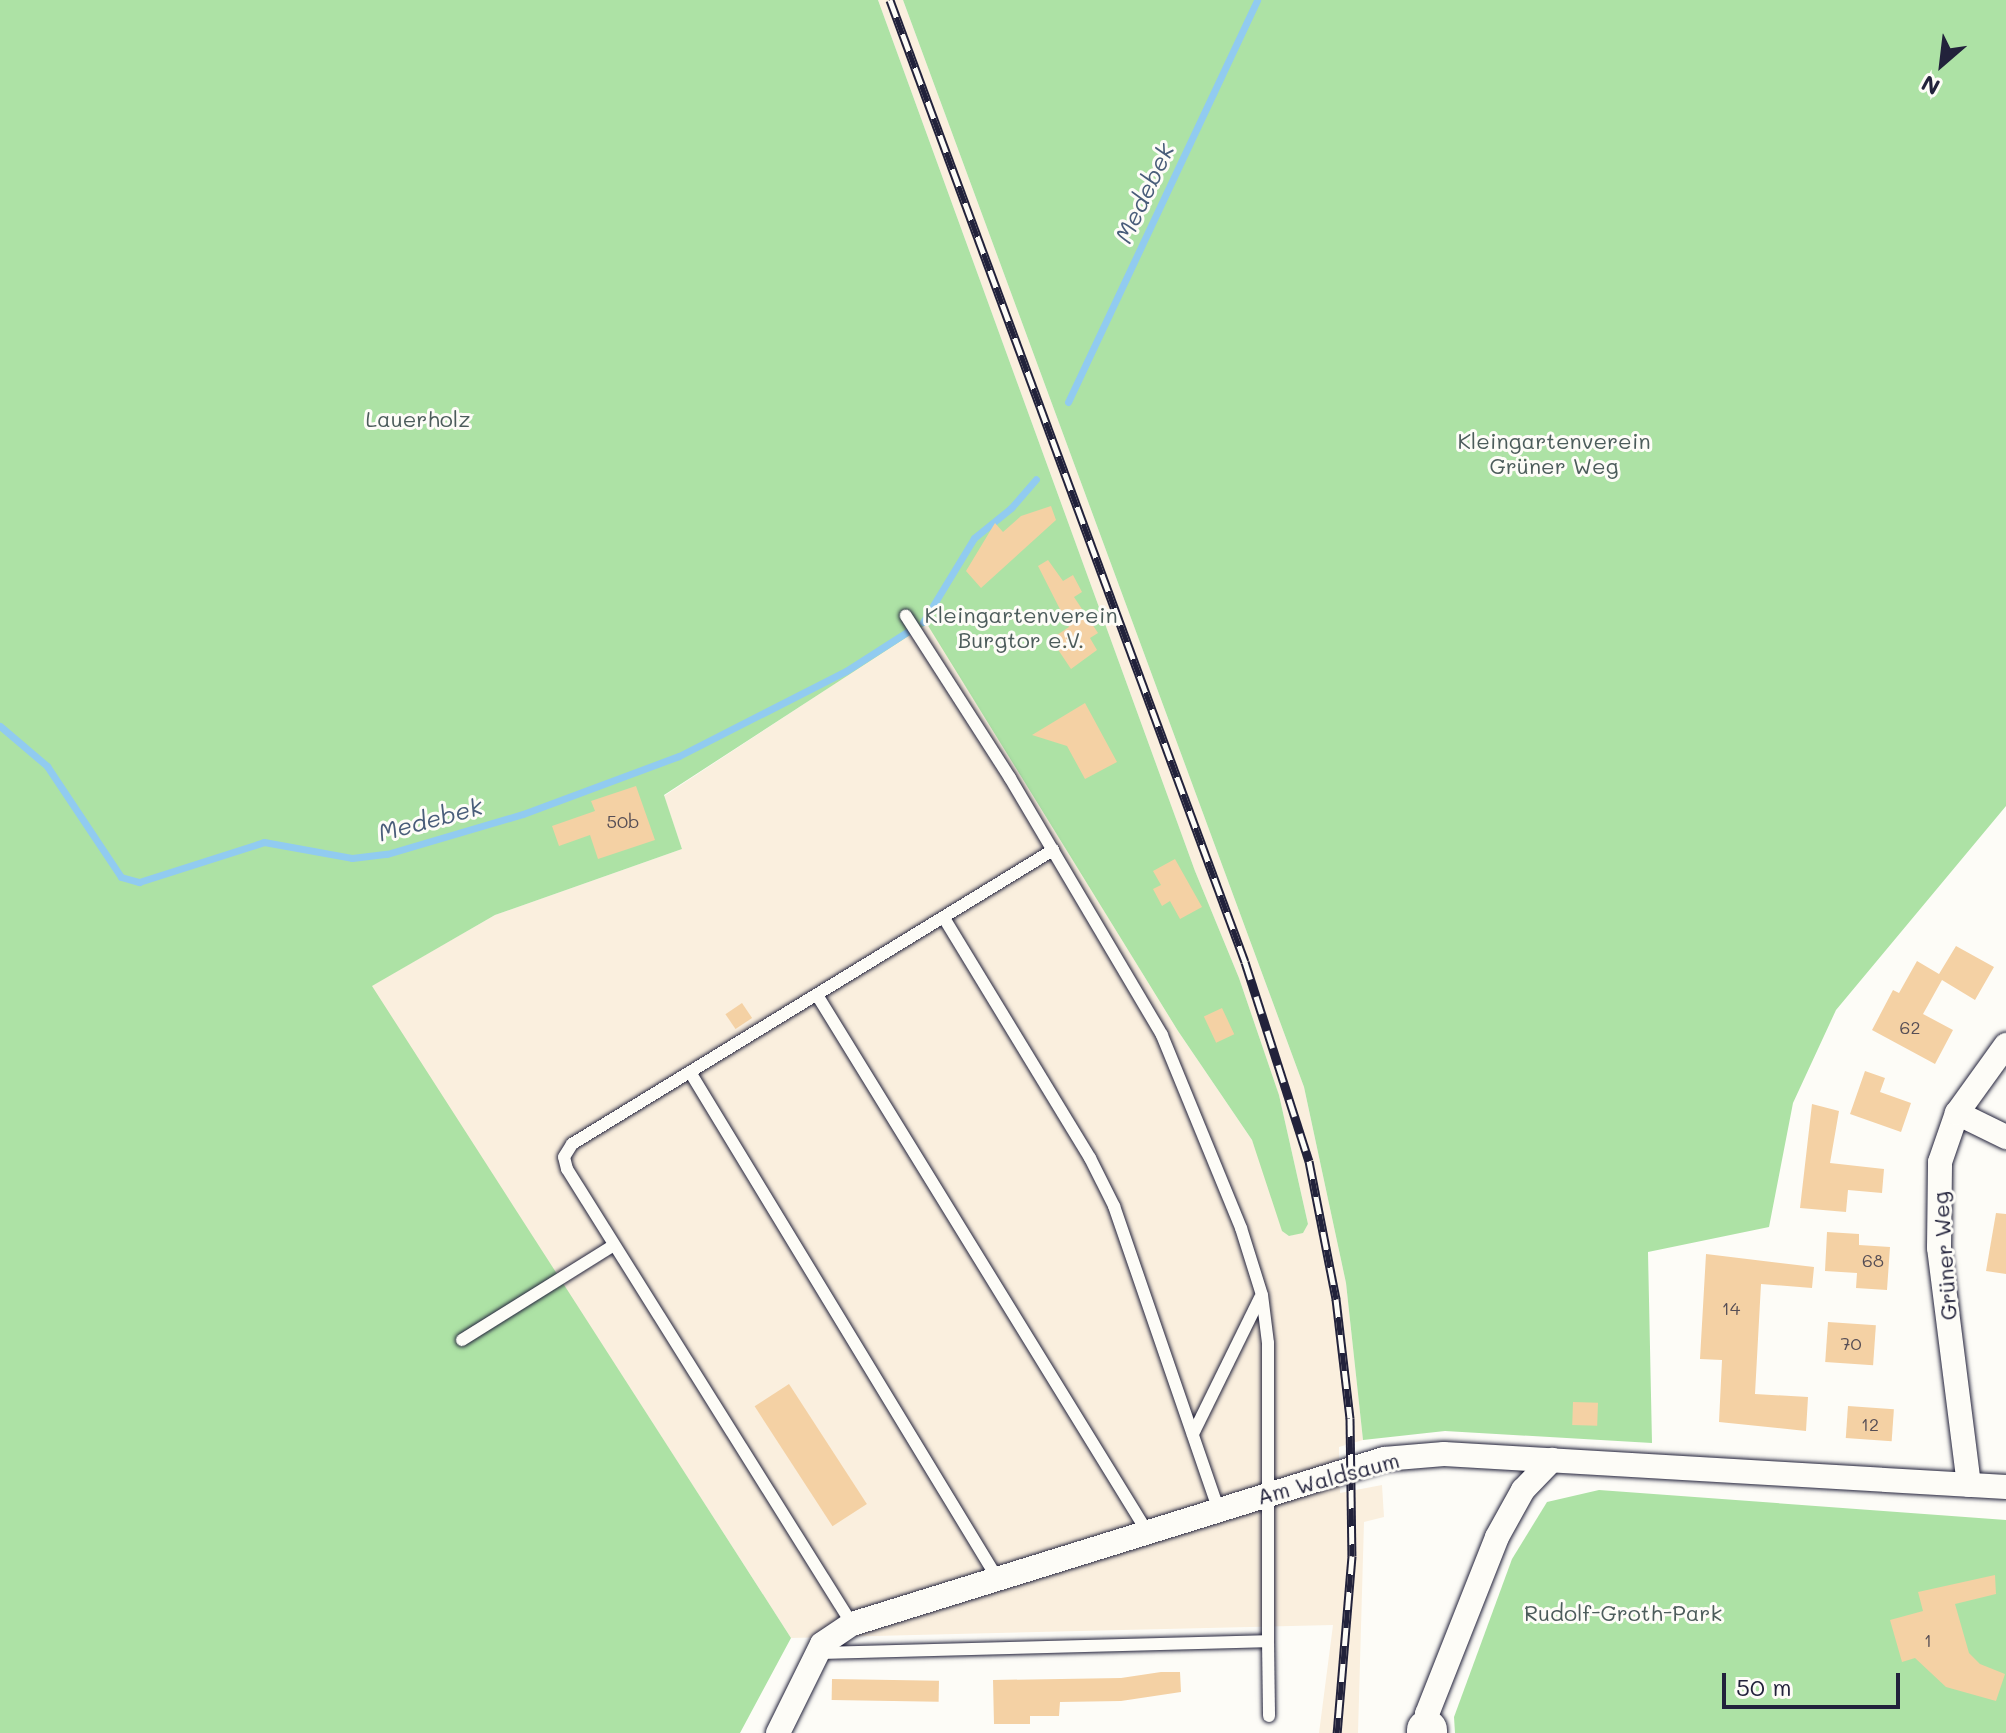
<!DOCTYPE html>
<html>
<head>
<meta charset="utf-8">
<style>
	body { margin:0 }
	#map { position:relative; width:2006px; height:1733px; overflow:hidden; background:#fdfcf7; font-family:Mali,sans-serif }
	div>[style] { position:absolute }
	.built>* { inset:0; background:#faefde }
	.green>* { inset:0; background:#ade2a5 }
	.stream>* { height:7px; margin:-3.5px; padding:0 3.5px; transform-origin:3.5px; border-radius:3.5px; background:#91cbf0 }
	.building>* { inset:0; background:#f4d1a4; transform-origin:0 0 }
	.roads { filter:drop-shadow(0 0 2px #22223b) drop-shadow(0 0 2px #22223b) }
	.service>* { height:12px; margin:-6px; padding:0 6px; transform-origin:6px; border-radius:6px; background:#fdfcf7 }
	.minor>* { height:24px; margin:-12px; padding:0 12px; transform-origin:12px; border-radius:12px; background:#fdfcf7 }
	.trunk>* { height:40px; margin:-20px; padding:0 20px; transform-origin:20px; border-radius:20px; background:#fdfcf7 }
	.rail>* { height:9px; margin-top:-4.5px; transform-origin:0; background:repeating-linear-gradient(90deg,#fdfcf7 0 18px,#22223b 0 36px); box-sizing:border-box; border-block:2px solid #22223b }
	span { translate:-50% -50%; white-space:nowrap; text-align:center; line-height:1.15; -webkit-text-stroke:6px #fdfcf7; paint-order:stroke }
	.number-label { font-size:18px; color:#564e55 }
	.number-label span { -webkit-text-stroke-width:0 }
	.park-label { font-size:22px; color:#4c5c5b }
	.street-label { font-size:22px; color:#22223b }
	.water-label { font-size:24px; color:#495d7a; font-style:italic }
	.north { position:absolute; left:1902px; top:24px; width:80px; height:80px; -webkit-text-stroke:6px #fdfcf7; paint-order:stroke; rotate:208deg; font-size:22px; font-weight:700; line-height:32px; text-align:center; color:#22223b }
	.north::after { content:''; display:block; margin:auto; width:28px; height:36px; background:#22223b; clip-path:polygon(50% 0,100% 100%,50% 72%,0 100%) }
	.scale { position:absolute; left:1722px; top:1673px; width:178px; height:36px; box-sizing:border-box; border:4px solid #22223b; border-top:0; padding-left:10px; font-size:24px; line-height:28px; white-space:nowrap; color:#22223b; -webkit-text-stroke:6px #fdfcf7; paint-order:stroke }
</style>
</head>
<body>
<div id="map">
	<div class="built">
		<i style="clip-path:polygon(878px 0,903px 0,1304px 1087px,1346px 1283px,1363px 1440px,1339px 1447px,1340px 1493px,1382px 1485px,1384px 1517px,1364px 1522px,1358px 1733px,1319px 1733px,1333px 1625px,791px 1638px,371px 986px,495px 915px,682px 849px,664px 796px,927px 623px,1178px 1031px,1252px 1140px,1289px 1236px,1303px 1232px,1308px 1224px,1279px 1095px,1239px 978px,1195px 871px)"></i>
	</div>
	<div class="green">
		<i style="clip-path:polygon(0 0,878px 0,1195px 871px,1239px 978px,1279px 1095px,1308px 1224px,1303px 1233px,1289px 1236px,1282px 1231px,1252px 1140px,1178px 1031px,927px 624px,664px 795px,682px 849px,495px 915px,372px 986px,791px 1638px,740px 1733px,0 1733px)"></i>
		<i style="clip-path:polygon(903px 0,2006px 0,2006px 806px,1836px 1010px,1793px 1103px,1769px 1227px,1648px 1252px,1652px 1443px,1445px 1431px,1363px 1440px,1346px 1283px,1304px 1087px)"></i>
		<i style="clip-path:polygon(1599px 1490px,2006px 1520px,2006px 1733px,1455px 1733px,1454px 1717px,1512px 1559px,1547px 1502px)"></i>
	</div>
	<div class="stream">
		<i style="left:1068px;top:402px;width:444px;rotate:-64.8deg"></i>
		<i style="left:923px;top:622px;width:98px;rotate:-58.7deg"></i>
		<i style="left:974px;top:538px;width:48px;rotate:-39deg"></i>
		<i style="left:1011px;top:508px;width:38px;rotate:-49deg"></i>
		<i style="left:0;top:726px;width:62px;rotate:40.4deg"></i>
		<i style="left:47px;top:766px;width:133px;rotate:56.3deg"></i>
		<i style="left:121px;top:877px;width:19px;rotate:16deg"></i>
		<i style="left:139px;top:882px;width:131px;rotate:-17.7deg"></i>
		<i style="left:264px;top:842px;width:89px;rotate:10.3deg"></i>
		<i style="left:352px;top:858px;width:35px;rotate:-7deg"></i>
		<i style="left:387px;top:854px;width:142px;rotate:-16.4deg"></i>
		<i style="left:523px;top:814px;width:166px;rotate:-20.4deg"></i>
		<i style="left:679px;top:756px;width:187px;rotate:-27deg"></i>
		<i style="left:846px;top:671px;width:76px;rotate:-32.6deg"></i>
	</div>
	<div class="building">
		<i style="clip-path:polygon(1051px 506px,1056px 520px,981px 588px,966px 571px,995px 523px,1003px 532px,1021px 516px)"></i>
		<i style="clip-path:polygon(1048px 560px,1063px 581px,1073px 575px,1082px 592px,1074px 597px,1098px 633px,1090px 638px,1097px 650px,1071px 669px,1051px 639px,1069px 627px,1038px 566px)"></i>
		<i style="clip-path:polygon(1085px 703px,1117px 762px,1085px 779px,1067px 746px,1032px 735px)"></i>
		<i style="clip-path:polygon(636px 786px,655px 840px,598px 859px,590px 835px,559px 846px,552px 826px,595px 811px,591px 801px)"></i>
		<i style="clip-path:polygon(1175px 859px,1202px 907px,1180px 919px,1170px 901px,1162px 906px,1153px 889px,1161px 885px,1153px 871px)"></i>
		<i style="clip-path:polygon(1956px 946px,1994px 967px,1975px 1000px,1942px 980px,1923px 1014px,1953px 1030px,1935px 1064px,1872px 1030px,1893px 990px,1899px 993px,1917px 961px,1939px 974px)"></i>
		<i style="left:742px;top:1003px;width:18px;height:20px;rotate:56deg"></i>
		<i style="left:1222px;top:1008px;width:29px;height:20px;rotate:65deg"></i>
		<i style="clip-path:polygon(1865px 1071px,1885px 1078px,1880px 1092px,1911px 1103px,1901px 1132px,1850px 1114px)"></i>
		<i style="clip-path:polygon(1812px 1104px,1839px 1111px,1830px 1163px,1884px 1169px,1882px 1193px,1848px 1190px,1846px 1212px,1800px 1208px)"></i>
		<i style="clip-path:polygon(1996px 1213px,2006px 1214px,2006px 1274px,1986px 1271px)"></i>
		<i style="clip-path:polygon(1827px 1232px,1859px 1234px,1859px 1245px,1890px 1247px,1887px 1290px,1856px 1288px,1857px 1273px,1825px 1271px)"></i>
		<i style="clip-path:polygon(1706px 1254px,1814px 1267px,1812px 1288px,1761px 1284px,1755px 1394px,1808px 1397px,1806px 1431px,1719px 1422px,1722px 1360px,1700px 1359px)"></i>
		<i style="left:1828px;top:1322px;width:48px;height:40px;rotate:4deg"></i>
		<i style="left:789px;top:1384px;width:143px;height:41px;rotate:57deg"></i>
		<i style="left:1573px;top:1402px;width:25px;height:23px;rotate:2deg"></i>
		<i style="left:1848px;top:1406px;width:46px;height:32px;rotate:4deg"></i>
		<i style="clip-path:polygon(1995px 1575px,1996px 1594px,1955px 1604px,1969px 1653px,1980px 1664px,2005px 1674px,1996px 1701px,1946px 1687px,1915px 1658px,1902px 1662px,1890px 1620px,1923px 1611px,1918px 1592px)"></i>
		<i style="clip-path:polygon(1161px 1672px,1180px 1672px,1181px 1692px,1121px 1701px,1060px 1702px,1059px 1716px,1030px 1716px,1030px 1724px,994px 1724px,993px 1680px,1121px 1678px)"></i>
		<i style="left:832px;top:1679px;width:107px;height:21px;rotate:1deg"></i>
	</div>
	<div class="roads">
		<div class="service">
			<i style="left:944px;top:918px;width:281px;rotate:58.7deg"></i>
			<i style="left:1090px;top:1158px;width:54px;rotate:63.4deg"></i>
			<i style="left:1114px;top:1206px;width:319px;rotate:71deg"></i>
			<i style="left:817px;top:995px;width:632px;rotate:58.4deg"></i>
			<i style="left:690px;top:1072px;width:595px;rotate:58.74deg"></i>
			<i style="left:462px;top:1340px;width:179px;rotate:-32deg"></i>
			<i style="left:1193px;top:1434px;width:152px;rotate:-63.8deg"></i>
			<i style="left:852px;top:1624px;width:537px;rotate:-122.06deg"></i>
			<i style="left:567px;top:1169px;width:12px;rotate:-104deg"></i>
			<i style="left:564px;top:1157px;width:15px;rotate:-58deg"></i>
			<i style="left:572px;top:1144px;width:564px;rotate:-31.43deg"></i>
			<i style="left:1268px;top:1641px;width:75px;rotate:89.2deg"></i>
			<i style="left:817px;top:1653px;width:451px;rotate:-1.5deg"></i>
			<i style="left:1268px;top:1641px;width:298px;rotate:-90deg"></i>
			<i style="left:1268px;top:1343px;width:48px;rotate:-97.1deg"></i>
			<i style="left:1262px;top:1295px;width:70px;rotate:-107.4deg"></i>
			<i style="left:1241px;top:1228px;width:209px;rotate:-112.3deg"></i>
			<i style="left:1162px;top:1035px;width:299px;rotate:-120.6deg"></i>
			<i style="left:1010px;top:778px;width:193px;rotate:-122.7deg"></i>
		</div>
		<div class="minor">
			<i style="left:1957px;top:1113px;width:55px;rotate:26.1deg"></i>
			<i style="left:1969px;top:1485px;width:239px;rotate:-97.2deg"></i>
			<i style="left:1939px;top:1248px;width:86px;rotate:-89.3deg"></i>
			<i style="left:1940px;top:1162px;width:52px;rotate:-70.9deg"></i>
			<i style="left:1957px;top:1113px;width:84px;rotate:-54.2deg"></i>
			<i style="left:1427px;top:1730px;width:16px;rotate:-90deg"></i>
			<i style="left:1427px;top:1714px;width:190px;rotate:-68.4deg"></i>
			<i style="left:1497px;top:1537px;width:54px;rotate:-61deg"></i>
			<i style="left:1523px;top:1490px;width:42px;rotate:-46deg"></i>
			<i style="left:778px;top:1733px;width:99px;rotate:-63.7deg"></i>
			<i style="left:822px;top:1644px;width:36px;rotate:-34deg"></i>
			<i style="left:852px;top:1624px;width:557px;rotate:-17.23deg"></i>
			<i style="left:1384px;top:1459px;width:60px;rotate:-4.8deg"></i>
			<i style="left:1444px;top:1454px;width:563px;rotate:3.36deg"></i>
		</div>
		<div class="trunk">
			<i style="left:1427px;top:1730px;width:3px;rotate:90deg"></i>
		</div>
	</div>
	<div class="rail">
		<i style="left:890px;top:0;width:1025px;rotate:69.74deg"></i>
		<i style="left:1245px;top:962px;width:209px;rotate:72.2deg"></i>
		<i style="left:1309px;top:1161px;width:141px;rotate:78.9deg"></i>
		<i style="left:1336px;top:1299px;width:120px;rotate:83.3deg"></i>
		<i style="left:1350px;top:1418px;width:138px;rotate:89.2deg"></i>
		<i style="left:1352px;top:1556px;width:178px;rotate:94.8deg"></i>
	</div>
	<div class="number-label">
		<span style="left:623px;top:821px">50b</span>
		<span style="left:1910px;top:1027px">62</span>
		<span style="left:1873px;top:1260px">68</span>
		<span style="left:1731px;top:1308px">14</span>
		<span style="left:1851px;top:1343px">70</span>
		<span style="left:1870px;top:1424px">12</span>
		<span style="left:1928px;top:1640px">1</span>
	</div>
	<div class="park-label">
		<span style="left:418px;top:419px">Lauerholz</span>
		<span style="left:1554px;top:453px">Kleingartenverein<br>Grüner Weg</span>
		<span style="left:1021px;top:627px">Kleingartenverein<br>Burgtor e.V.</span>
		<span style="left:1623px;top:1613px">Rudolf-Groth-Park</span>
	</div>
	<div class="street-label">
		<span style="left:1944px;top:1256px;rotate:-94deg">Grüner Weg</span>
		<span style="left:1328px;top:1478px;rotate:-15deg">Am Waldsaum</span>
	</div>
	<div class="water-label">
		<span style="left:1144px;top:193px;rotate:-65deg">Medebek</span>
		<span style="left:430px;top:819px;rotate:-15deg">Medebek</span>
	</div>
	<div class="north">N</div>
	<div class="scale">50 m</div>
</div>
</body>
</html>
